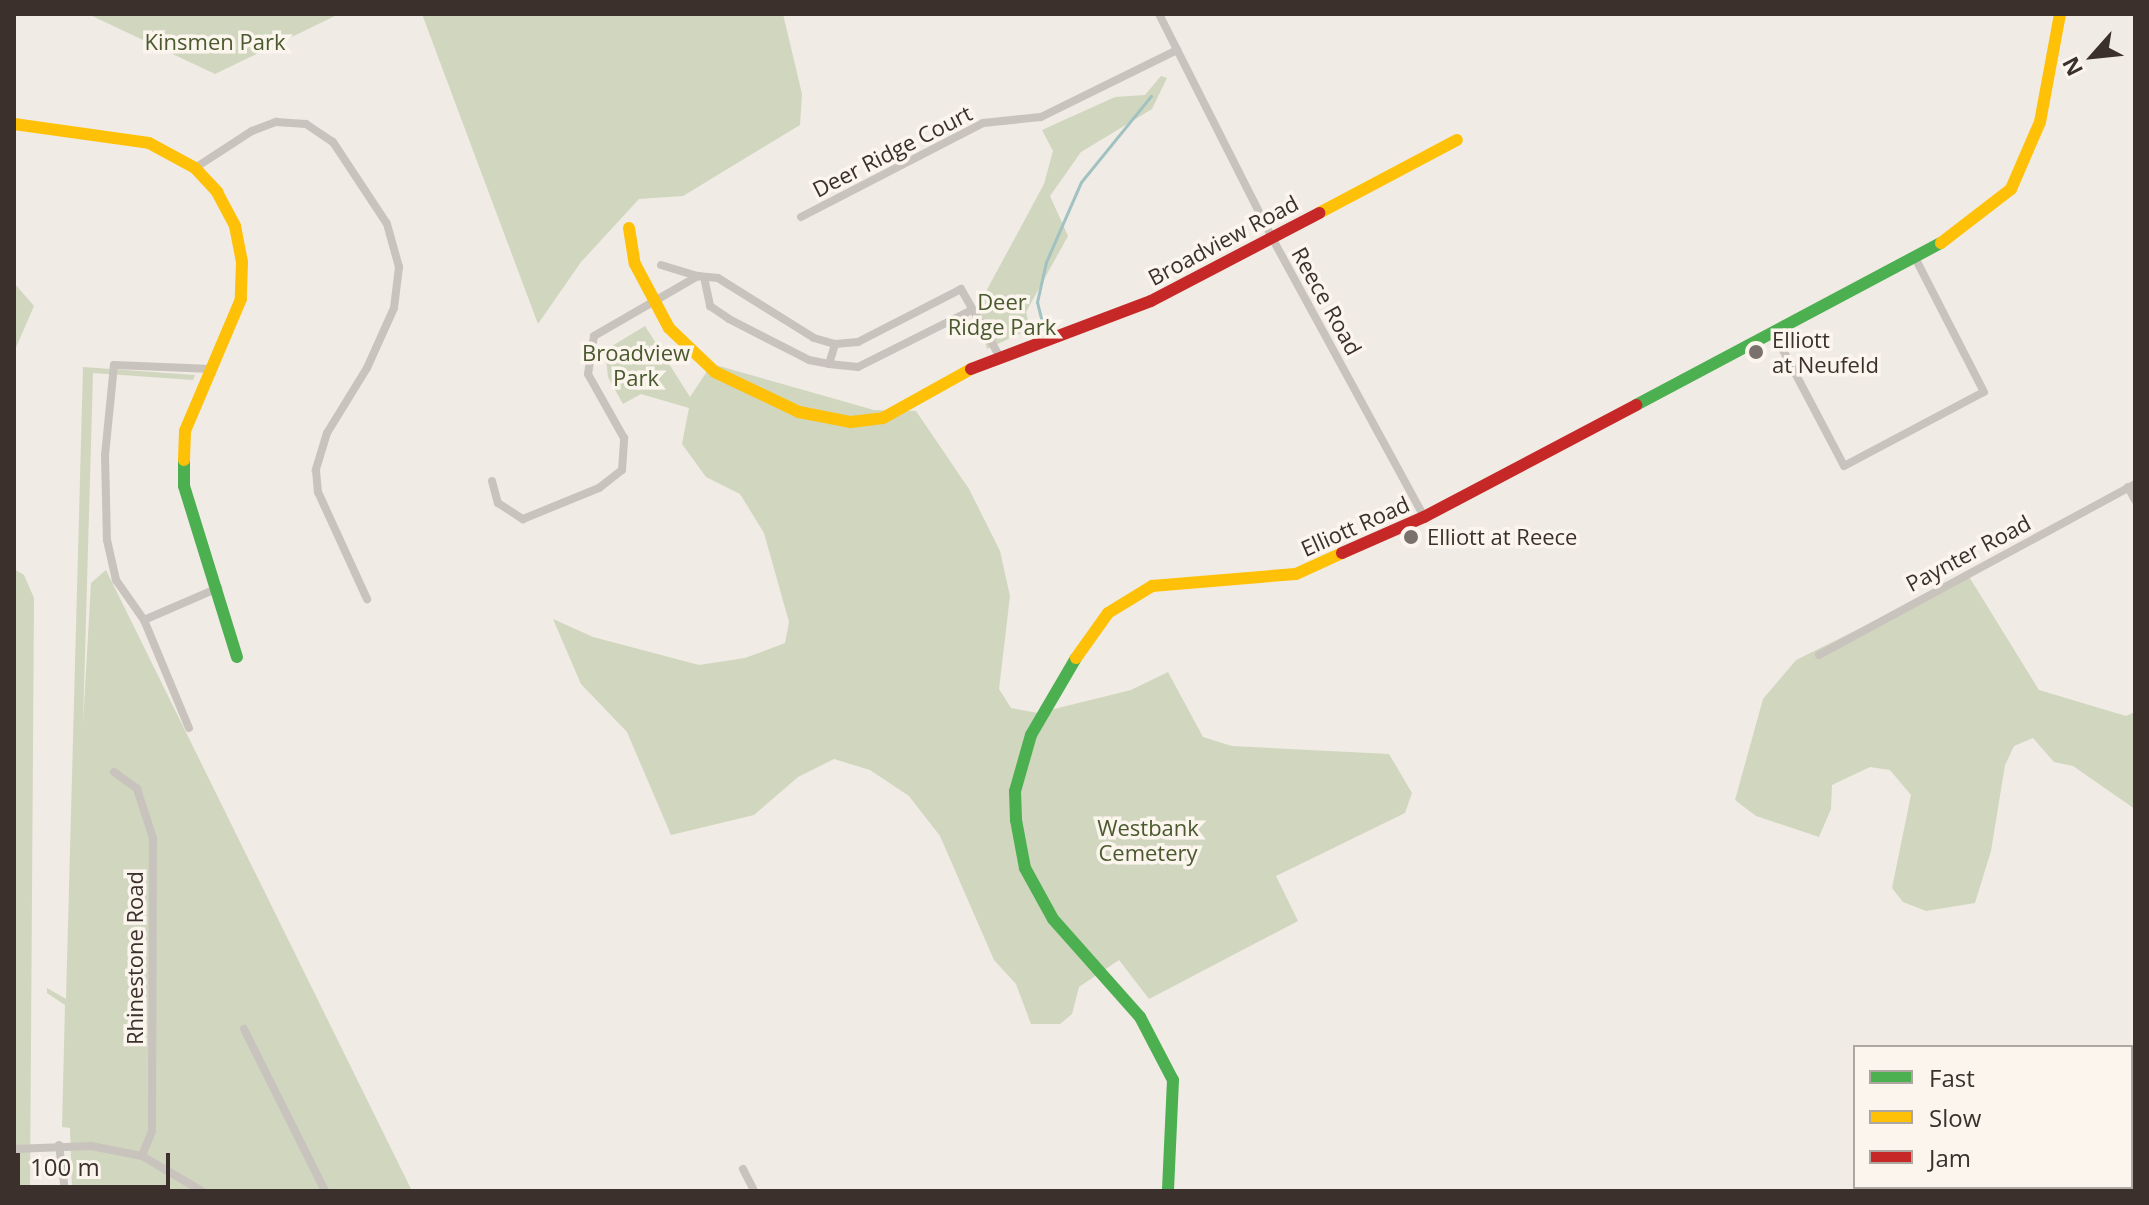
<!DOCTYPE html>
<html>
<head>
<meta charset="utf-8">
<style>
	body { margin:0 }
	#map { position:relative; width:2149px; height:1205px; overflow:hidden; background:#f0ebe5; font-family:"Open Sans",sans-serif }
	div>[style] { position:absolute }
	.green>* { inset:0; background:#d1d6bf }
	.stream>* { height:3px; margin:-1.5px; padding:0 1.5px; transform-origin:1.5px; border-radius:1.5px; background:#a1c2c1 }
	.street>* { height:8px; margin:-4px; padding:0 4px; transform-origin:4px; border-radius:4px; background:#c9c3be }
	.fast>* { height:12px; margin:-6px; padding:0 6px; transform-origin:6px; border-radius:6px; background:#4caf50 }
	.slow>* { height:12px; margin:-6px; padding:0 6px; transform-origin:6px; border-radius:6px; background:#ffc107 }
	.jam>* { height:12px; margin:-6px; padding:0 6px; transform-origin:6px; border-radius:6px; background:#c62828 }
	.dots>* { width:22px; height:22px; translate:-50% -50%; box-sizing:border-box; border:4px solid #fbf5ee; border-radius:50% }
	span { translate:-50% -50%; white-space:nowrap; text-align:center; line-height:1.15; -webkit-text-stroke:7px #fbf5ee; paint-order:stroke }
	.park-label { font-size:22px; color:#4a5a2e }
	.street-label { font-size:22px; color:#3b302b }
	.poi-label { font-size:22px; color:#3b302b }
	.left { translate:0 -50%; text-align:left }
	.frame { position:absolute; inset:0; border:16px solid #3b302b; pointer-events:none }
	.legend { position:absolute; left:1853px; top:1045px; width:280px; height:144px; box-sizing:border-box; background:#fbf5ee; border:2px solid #aea6a0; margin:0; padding:10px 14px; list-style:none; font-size:24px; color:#3b302b }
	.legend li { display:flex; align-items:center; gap:16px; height:40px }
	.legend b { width:40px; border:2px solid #aea6a0 }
	.north { position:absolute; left:2053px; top:16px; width:80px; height:80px; -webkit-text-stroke:6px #fbf5ee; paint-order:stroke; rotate:243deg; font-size:22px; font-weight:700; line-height:32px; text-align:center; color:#3b302b }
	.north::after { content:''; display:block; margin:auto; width:28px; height:36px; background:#3b302b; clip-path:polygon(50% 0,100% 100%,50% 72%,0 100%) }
	.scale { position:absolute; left:16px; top:1153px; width:154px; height:36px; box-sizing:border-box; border:4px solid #3b302b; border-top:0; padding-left:10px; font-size:24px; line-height:28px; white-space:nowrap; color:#3b302b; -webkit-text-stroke:6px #fbf5ee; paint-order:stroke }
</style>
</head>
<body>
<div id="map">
	<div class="green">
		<i style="clip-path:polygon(88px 14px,339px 14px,215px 74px)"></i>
		<i style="clip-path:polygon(422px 14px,783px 14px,802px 94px,800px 125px,683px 196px,639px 199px,581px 262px,538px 324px)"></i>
		<i style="clip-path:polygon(1161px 76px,1167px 78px,1152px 109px,1081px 152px,1050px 196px,1068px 236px,1026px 312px,1030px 329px,987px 349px,976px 310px,1044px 184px,1053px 151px,1042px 130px,1115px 97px,1145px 95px)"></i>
		<i style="clip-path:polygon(14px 283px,34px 306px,14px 352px)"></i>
		<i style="clip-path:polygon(645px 326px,690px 397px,712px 364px,874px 410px,916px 411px,969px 489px,1000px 551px,1010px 596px,999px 689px,1011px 708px,1038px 713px,1131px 690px,1168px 672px,1203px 737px,1232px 746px,1389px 754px,1412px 793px,1405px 813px,1276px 876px,1298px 921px,1149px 999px,1119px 960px,1079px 987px,1072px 1014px,1060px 1024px,1031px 1024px,1016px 984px,994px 960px,940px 836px,909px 796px,870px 770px,834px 759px,798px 777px,754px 815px,671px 835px,627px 732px,581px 684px,553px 619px,593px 637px,699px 665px,745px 658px,785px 643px,789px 622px,764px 533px,740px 494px,706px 477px,682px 444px,689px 408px,641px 394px,623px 404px,608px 377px,606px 358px,612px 346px)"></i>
		<i style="clip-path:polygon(83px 367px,195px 375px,193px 380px,93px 373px,83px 724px,91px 583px,106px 570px,412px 1191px,72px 1191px,70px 1128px,62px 1127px,65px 1005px,47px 993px,47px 988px,66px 999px)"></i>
		<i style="clip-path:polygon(14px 569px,24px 575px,34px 598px,30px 1191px,14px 1191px)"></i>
		<i style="clip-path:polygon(1968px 575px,2039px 690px,2126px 716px,2135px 712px,2135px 809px,2073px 766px,2054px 762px,2033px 738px,2014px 746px,2005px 765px,1991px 851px,1975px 903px,1926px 911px,1903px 902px,1892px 888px,1911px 795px,1890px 770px,1870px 767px,1832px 785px,1831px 809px,1819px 837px,1756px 816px,1735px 800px,1763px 699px,1796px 660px)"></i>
	</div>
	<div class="stream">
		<i style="left:1044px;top:330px;width:29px;rotate:-104deg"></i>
		<i style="left:1037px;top:302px;width:41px;rotate:-77.3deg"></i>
		<i style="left:1046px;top:262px;width:87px;rotate:-66.4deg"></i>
		<i style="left:1081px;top:182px;width:111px;rotate:-50.9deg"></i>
	</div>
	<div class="street">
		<i style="left:1159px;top:14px;width:249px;rotate:63.2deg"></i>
		<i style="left:1271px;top:236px;width:320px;rotate:61.4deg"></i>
		<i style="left:195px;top:168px;width:68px;rotate:-33deg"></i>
		<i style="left:252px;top:131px;width:26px;rotate:-21deg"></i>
		<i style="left:276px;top:122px;width:30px;rotate:4deg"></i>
		<i style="left:306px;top:124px;width:32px;rotate:34deg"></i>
		<i style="left:333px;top:142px;width:98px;rotate:56.6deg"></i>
		<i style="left:387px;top:224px;width:45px;rotate:74.4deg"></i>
		<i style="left:399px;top:267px;width:41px;rotate:97deg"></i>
		<i style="left:394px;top:308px;width:66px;rotate:114.2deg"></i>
		<i style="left:367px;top:368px;width:76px;rotate:121.6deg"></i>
		<i style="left:327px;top:433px;width:39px;rotate:107deg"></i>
		<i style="left:316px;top:470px;width:22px;rotate:85deg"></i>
		<i style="left:318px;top:492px;width:118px;rotate:65.4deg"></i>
		<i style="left:801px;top:217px;width:205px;rotate:-27.3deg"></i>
		<i style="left:983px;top:123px;width:58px;rotate:-5.9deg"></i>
		<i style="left:1041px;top:117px;width:152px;rotate:-26.2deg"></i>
		<i style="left:661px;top:265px;width:39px;rotate:17deg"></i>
		<i style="left:704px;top:277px;width:30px;rotate:78deg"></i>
		<i style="left:710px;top:306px;width:23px;rotate:34deg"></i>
		<i style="left:729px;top:319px;width:90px;rotate:27.1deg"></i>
		<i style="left:809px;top:360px;width:20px;rotate:11deg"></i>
		<i style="left:829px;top:364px;width:21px;rotate:-73deg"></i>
		<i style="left:835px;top:344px;width:23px;rotate:-5deg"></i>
		<i style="left:858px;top:342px;width:116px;rotate:-27.2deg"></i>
		<i style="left:961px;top:289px;width:78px;rotate:60.2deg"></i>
		<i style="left:1774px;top:333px;width:150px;rotate:62.2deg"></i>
		<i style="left:1844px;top:466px;width:158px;rotate:-27.9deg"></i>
		<i style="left:1984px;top:392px;width:153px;rotate:-117.2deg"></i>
		<i style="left:829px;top:364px;width:29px;rotate:6deg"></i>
		<i style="left:858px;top:367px;width:125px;rotate:-26.6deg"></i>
		<i style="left:212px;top:369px;width:98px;rotate:-177.7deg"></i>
		<i style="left:114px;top:365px;width:90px;rotate:95.7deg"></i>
		<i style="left:105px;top:455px;width:85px;rotate:88.7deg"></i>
		<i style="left:107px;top:540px;width:41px;rotate:77.3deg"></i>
		<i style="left:116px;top:580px;width:49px;rotate:55deg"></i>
		<i style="left:144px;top:620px;width:81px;rotate:-23.4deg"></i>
		<i style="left:492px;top:481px;width:23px;rotate:75deg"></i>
		<i style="left:498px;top:503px;width:30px;rotate:33deg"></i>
		<i style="left:523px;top:519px;width:82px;rotate:-22.2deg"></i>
		<i style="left:599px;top:488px;width:29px;rotate:-38deg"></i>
		<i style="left:622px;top:470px;width:32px;rotate:-86deg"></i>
		<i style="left:624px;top:438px;width:73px;rotate:-119.4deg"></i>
		<i style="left:588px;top:374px;width:38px;rotate:-81deg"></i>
		<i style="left:594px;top:336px;width:120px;rotate:-30deg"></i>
		<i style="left:698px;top:276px;width:20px;rotate:6deg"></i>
		<i style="left:718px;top:278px;width:113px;rotate:32deg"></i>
		<i style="left:814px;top:338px;width:22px;rotate:16deg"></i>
		<i style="left:2128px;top:487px;width:15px;rotate:62deg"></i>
		<i style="left:144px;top:620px;width:117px;rotate:67.4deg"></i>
		<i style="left:1819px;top:655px;width:359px;rotate:-28.4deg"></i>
		<i style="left:114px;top:772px;width:29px;rotate:36deg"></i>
		<i style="left:137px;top:789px;width:52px;rotate:71.9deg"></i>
		<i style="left:153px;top:838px;width:293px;rotate:90.2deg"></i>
		<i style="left:152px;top:1131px;width:27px;rotate:112deg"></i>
		<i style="left:244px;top:1029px;width:181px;rotate:63.4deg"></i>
		<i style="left:59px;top:1145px;width:46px;rotate:82.6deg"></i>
		<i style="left:14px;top:1149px;width:77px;rotate:-2.2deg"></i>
		<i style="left:91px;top:1146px;width:52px;rotate:11.1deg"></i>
		<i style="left:142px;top:1156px;width:69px;rotate:30.3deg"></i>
		<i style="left:743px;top:1169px;width:25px;rotate:63deg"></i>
	</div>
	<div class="fast">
		<i style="left:1636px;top:405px;width:345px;rotate:-28deg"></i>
		<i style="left:184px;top:460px;width:26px;rotate:90deg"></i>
		<i style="left:184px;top:486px;width:179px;rotate:72.8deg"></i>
		<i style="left:1076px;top:658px;width:89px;rotate:120.3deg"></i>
		<i style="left:1031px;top:735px;width:58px;rotate:105.9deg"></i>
		<i style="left:1015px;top:791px;width:29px;rotate:88deg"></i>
		<i style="left:1016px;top:820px;width:49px;rotate:79.4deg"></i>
		<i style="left:1025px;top:868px;width:58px;rotate:61.2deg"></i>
		<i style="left:1053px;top:919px;width:131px;rotate:48.4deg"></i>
		<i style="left:1140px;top:1017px;width:71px;rotate:62.4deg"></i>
		<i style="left:1173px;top:1080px;width:111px;rotate:92.6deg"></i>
	</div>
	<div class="slow">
		<i style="left:14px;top:124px;width:136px;rotate:8deg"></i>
		<i style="left:149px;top:143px;width:52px;rotate:28.5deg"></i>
		<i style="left:195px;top:168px;width:33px;rotate:47deg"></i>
		<i style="left:217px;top:192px;width:38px;rotate:62deg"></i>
		<i style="left:235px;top:226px;width:37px;rotate:79deg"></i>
		<i style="left:242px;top:262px;width:37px;rotate:92deg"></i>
		<i style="left:241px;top:299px;width:143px;rotate:113deg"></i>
		<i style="left:185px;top:431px;width:29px;rotate:92deg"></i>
		<i style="left:1319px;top:213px;width:156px;rotate:-27.9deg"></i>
		<i style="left:629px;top:228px;width:36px;rotate:81deg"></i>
		<i style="left:635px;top:264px;width:72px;rotate:62deg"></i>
		<i style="left:669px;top:328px;width:64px;rotate:43.7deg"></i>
		<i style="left:715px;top:372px;width:93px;rotate:25.5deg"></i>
		<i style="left:799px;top:412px;width:53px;rotate:10.9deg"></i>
		<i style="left:851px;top:422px;width:32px;rotate:-7deg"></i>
		<i style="left:883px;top:418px;width:101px;rotate:-29.1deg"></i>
		<i style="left:1941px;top:243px;width:88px;rotate:-37.6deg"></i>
		<i style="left:2011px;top:189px;width:73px;rotate:-66.6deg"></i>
		<i style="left:2040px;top:122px;width:110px;rotate:-79.5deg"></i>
		<i style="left:1076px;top:658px;width:55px;rotate:-54.6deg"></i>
		<i style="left:1108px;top:613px;width:52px;rotate:-31.5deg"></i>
		<i style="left:1152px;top:586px;width:144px;rotate:-4.8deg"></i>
		<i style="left:1296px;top:574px;width:51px;rotate:-24.5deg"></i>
	</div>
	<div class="jam">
		<i style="left:971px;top:369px;width:192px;rotate:-20.7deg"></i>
		<i style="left:1151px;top:301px;width:190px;rotate:-27.6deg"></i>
		<i style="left:1342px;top:553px;width:90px;rotate:-23.7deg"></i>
		<i style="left:1424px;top:517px;width:240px;rotate:-27.8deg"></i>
	</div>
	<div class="dots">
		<i style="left:1756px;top:352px;background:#7a716c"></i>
		<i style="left:1411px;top:537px;background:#7a716c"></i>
	</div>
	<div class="park-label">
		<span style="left:215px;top:42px">Kinsmen Park</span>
		<span style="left:1002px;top:314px">Deer<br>Ridge Park</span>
		<span style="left:636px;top:365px">Broadview<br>Park</span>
		<span style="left:1148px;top:840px">Westbank<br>Cemetery</span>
	</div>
	<div class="street-label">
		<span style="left:892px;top:151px;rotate:-27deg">Deer Ridge Court</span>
		<span style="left:1223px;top:240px;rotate:-28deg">Broadview Road</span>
		<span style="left:1327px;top:301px;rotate:61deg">Reece Road</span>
		<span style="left:1355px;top:526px;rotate:-24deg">Elliott Road</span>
		<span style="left:1968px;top:553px;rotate:-28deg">Paynter Road</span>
		<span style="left:135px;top:958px;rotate:-90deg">Rhinestone Road</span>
	</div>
	<div class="poi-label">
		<span class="left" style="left:1772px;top:352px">Elliott<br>at Neufeld</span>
		<span class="left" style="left:1427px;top:537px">Elliott at Reece</span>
	</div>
	<div class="frame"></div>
	<ul class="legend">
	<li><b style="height:10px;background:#4caf50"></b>Fast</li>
	<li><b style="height:10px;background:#ffc107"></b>Slow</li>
	<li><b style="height:10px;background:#c62828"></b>Jam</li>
	</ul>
	<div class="north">N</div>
	<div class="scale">100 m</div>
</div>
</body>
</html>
